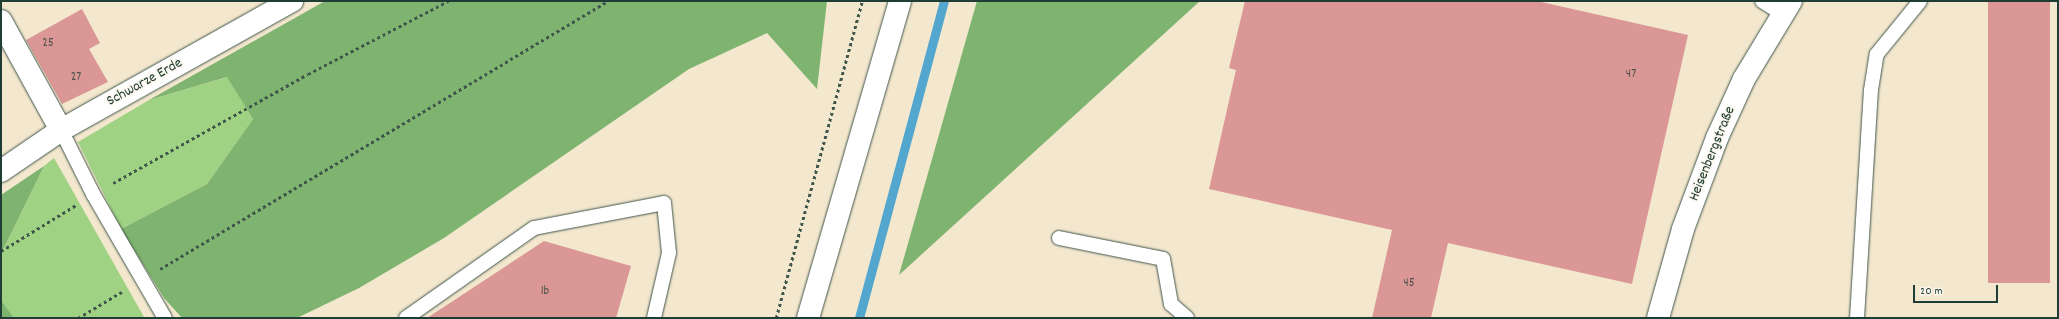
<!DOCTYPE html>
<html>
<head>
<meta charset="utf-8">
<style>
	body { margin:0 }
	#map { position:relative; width:2059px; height:319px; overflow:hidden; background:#f3e7ce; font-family:Dekko,sans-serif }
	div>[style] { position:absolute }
	.green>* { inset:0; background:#9fd282 }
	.forest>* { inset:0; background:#7fb470 }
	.stream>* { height:9px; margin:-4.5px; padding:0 4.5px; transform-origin:4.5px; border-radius:4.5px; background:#53a6ce }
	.building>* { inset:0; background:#db9795; transform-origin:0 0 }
	.path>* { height:2.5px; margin-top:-1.25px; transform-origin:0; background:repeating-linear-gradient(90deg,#3f564b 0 3px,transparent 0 6px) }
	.roads { filter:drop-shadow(0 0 1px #3f564b) drop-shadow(0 0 1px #3f564b) }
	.lane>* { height:14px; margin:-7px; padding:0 7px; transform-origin:7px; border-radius:7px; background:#fff }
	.street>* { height:22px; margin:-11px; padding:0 11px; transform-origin:11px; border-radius:11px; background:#fff }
	.secondary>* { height:22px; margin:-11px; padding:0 11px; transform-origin:11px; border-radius:11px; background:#fff }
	span { translate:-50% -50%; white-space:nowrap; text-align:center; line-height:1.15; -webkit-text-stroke:3.5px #fbf7ec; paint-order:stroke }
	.number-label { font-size:13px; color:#4e544c }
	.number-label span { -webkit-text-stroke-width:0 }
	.street-label { font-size:15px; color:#1f3d34 }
	.frame { position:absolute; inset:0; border:2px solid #1f3d34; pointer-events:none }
	.scale { position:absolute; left:1913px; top:285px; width:85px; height:18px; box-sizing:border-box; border:2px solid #1f3d34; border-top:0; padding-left:5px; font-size:12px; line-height:14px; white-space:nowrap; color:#1f3d34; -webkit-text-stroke:3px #fbf7ec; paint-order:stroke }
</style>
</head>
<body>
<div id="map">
	<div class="green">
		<i style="clip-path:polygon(228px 77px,253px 119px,207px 184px,121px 229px,78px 142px,149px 100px)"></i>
		<i style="clip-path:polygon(54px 158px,144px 317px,14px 318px,1px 300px,1px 254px,44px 166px)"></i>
	</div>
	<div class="forest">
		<i style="clip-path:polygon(325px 1px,827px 1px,817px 89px,767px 33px,689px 69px,444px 238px,359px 288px,297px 318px,182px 318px,164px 298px,121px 229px,207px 184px,253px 119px,227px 77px,149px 100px)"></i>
		<i style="clip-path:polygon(977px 1px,1200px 1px,899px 275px)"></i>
		<i style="clip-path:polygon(44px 166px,1px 254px,1px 195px)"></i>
		<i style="clip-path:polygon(1px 300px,14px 318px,1px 318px)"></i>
	</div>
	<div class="stream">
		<i style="left:859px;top:318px;width:328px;rotate:-75deg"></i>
	</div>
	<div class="building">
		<i style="clip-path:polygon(1245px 1px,1537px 1px,1688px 35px,1632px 284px,1448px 243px,1431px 318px,1372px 318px,1392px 230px,1209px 189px,1236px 70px,1229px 68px)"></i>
		<i style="left:1988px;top:1px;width:62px;height:282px"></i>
		<i style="clip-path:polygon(82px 9px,100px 43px,89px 49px,108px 82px,62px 104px,26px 40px)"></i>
		<i style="clip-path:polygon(544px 241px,631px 266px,616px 318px,427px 318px)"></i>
	</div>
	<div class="path">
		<i style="left:113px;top:183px;width:223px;rotate:-29.2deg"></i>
		<i style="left:308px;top:74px;width:158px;rotate:-27.5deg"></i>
		<i style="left:1px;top:251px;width:88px;rotate:-31.5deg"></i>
		<i style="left:160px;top:269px;width:522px;rotate:-30.89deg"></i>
		<i style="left:78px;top:318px;width:52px;rotate:-31deg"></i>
		<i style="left:776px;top:318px;width:328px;rotate:-74.8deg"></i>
	</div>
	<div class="roads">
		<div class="lane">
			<i style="left:1762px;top:1px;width:25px;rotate:32deg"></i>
			<i style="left:61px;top:130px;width:72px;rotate:63.4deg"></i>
			<i style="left:93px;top:194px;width:143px;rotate:59.9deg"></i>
			<i style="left:1059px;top:238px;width:106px;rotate:11.4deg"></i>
			<i style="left:1163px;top:259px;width:46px;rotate:79.9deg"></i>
			<i style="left:1171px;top:304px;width:21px;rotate:41deg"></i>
			<i style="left:406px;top:318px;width:156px;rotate:-35.1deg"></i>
			<i style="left:534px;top:228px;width:132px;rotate:-10.9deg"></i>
			<i style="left:664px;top:203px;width:50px;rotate:84.3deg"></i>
			<i style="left:669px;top:253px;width:67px;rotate:103deg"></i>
			<i style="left:1857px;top:318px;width:228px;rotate:-86.5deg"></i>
			<i style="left:1871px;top:90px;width:36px;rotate:-81deg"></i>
			<i style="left:1877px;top:54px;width:68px;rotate:-50.9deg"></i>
		</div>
		<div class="street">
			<i style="left:1px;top:21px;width:124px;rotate:61.2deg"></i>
			<i style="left:1px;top:171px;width:73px;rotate:-34.3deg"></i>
			<i style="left:61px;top:130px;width:265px;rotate:-29.2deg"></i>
			<i style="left:1658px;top:318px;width:92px;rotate:-74.3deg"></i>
			<i style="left:1683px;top:229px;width:97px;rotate:-69.5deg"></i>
			<i style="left:1717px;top:138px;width:65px;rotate:-65.4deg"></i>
			<i style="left:1744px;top:79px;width:91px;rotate:-58.9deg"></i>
		</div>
		<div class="secondary">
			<i style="left:808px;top:318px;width:330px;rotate:-73.8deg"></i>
		</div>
	</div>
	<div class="number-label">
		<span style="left:48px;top:44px">25</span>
		<span style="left:1631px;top:75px">47</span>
		<span style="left:76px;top:78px">27</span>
		<span style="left:1409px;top:284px">45</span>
		<span style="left:545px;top:292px">1b</span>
	</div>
	<div class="street-label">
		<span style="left:145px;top:83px;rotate:-29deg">Schwarze Erde</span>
		<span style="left:1713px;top:154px;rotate:-68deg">Heisenbergstraße</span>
	</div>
	<div class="frame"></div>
	<div class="scale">20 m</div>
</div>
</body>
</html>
